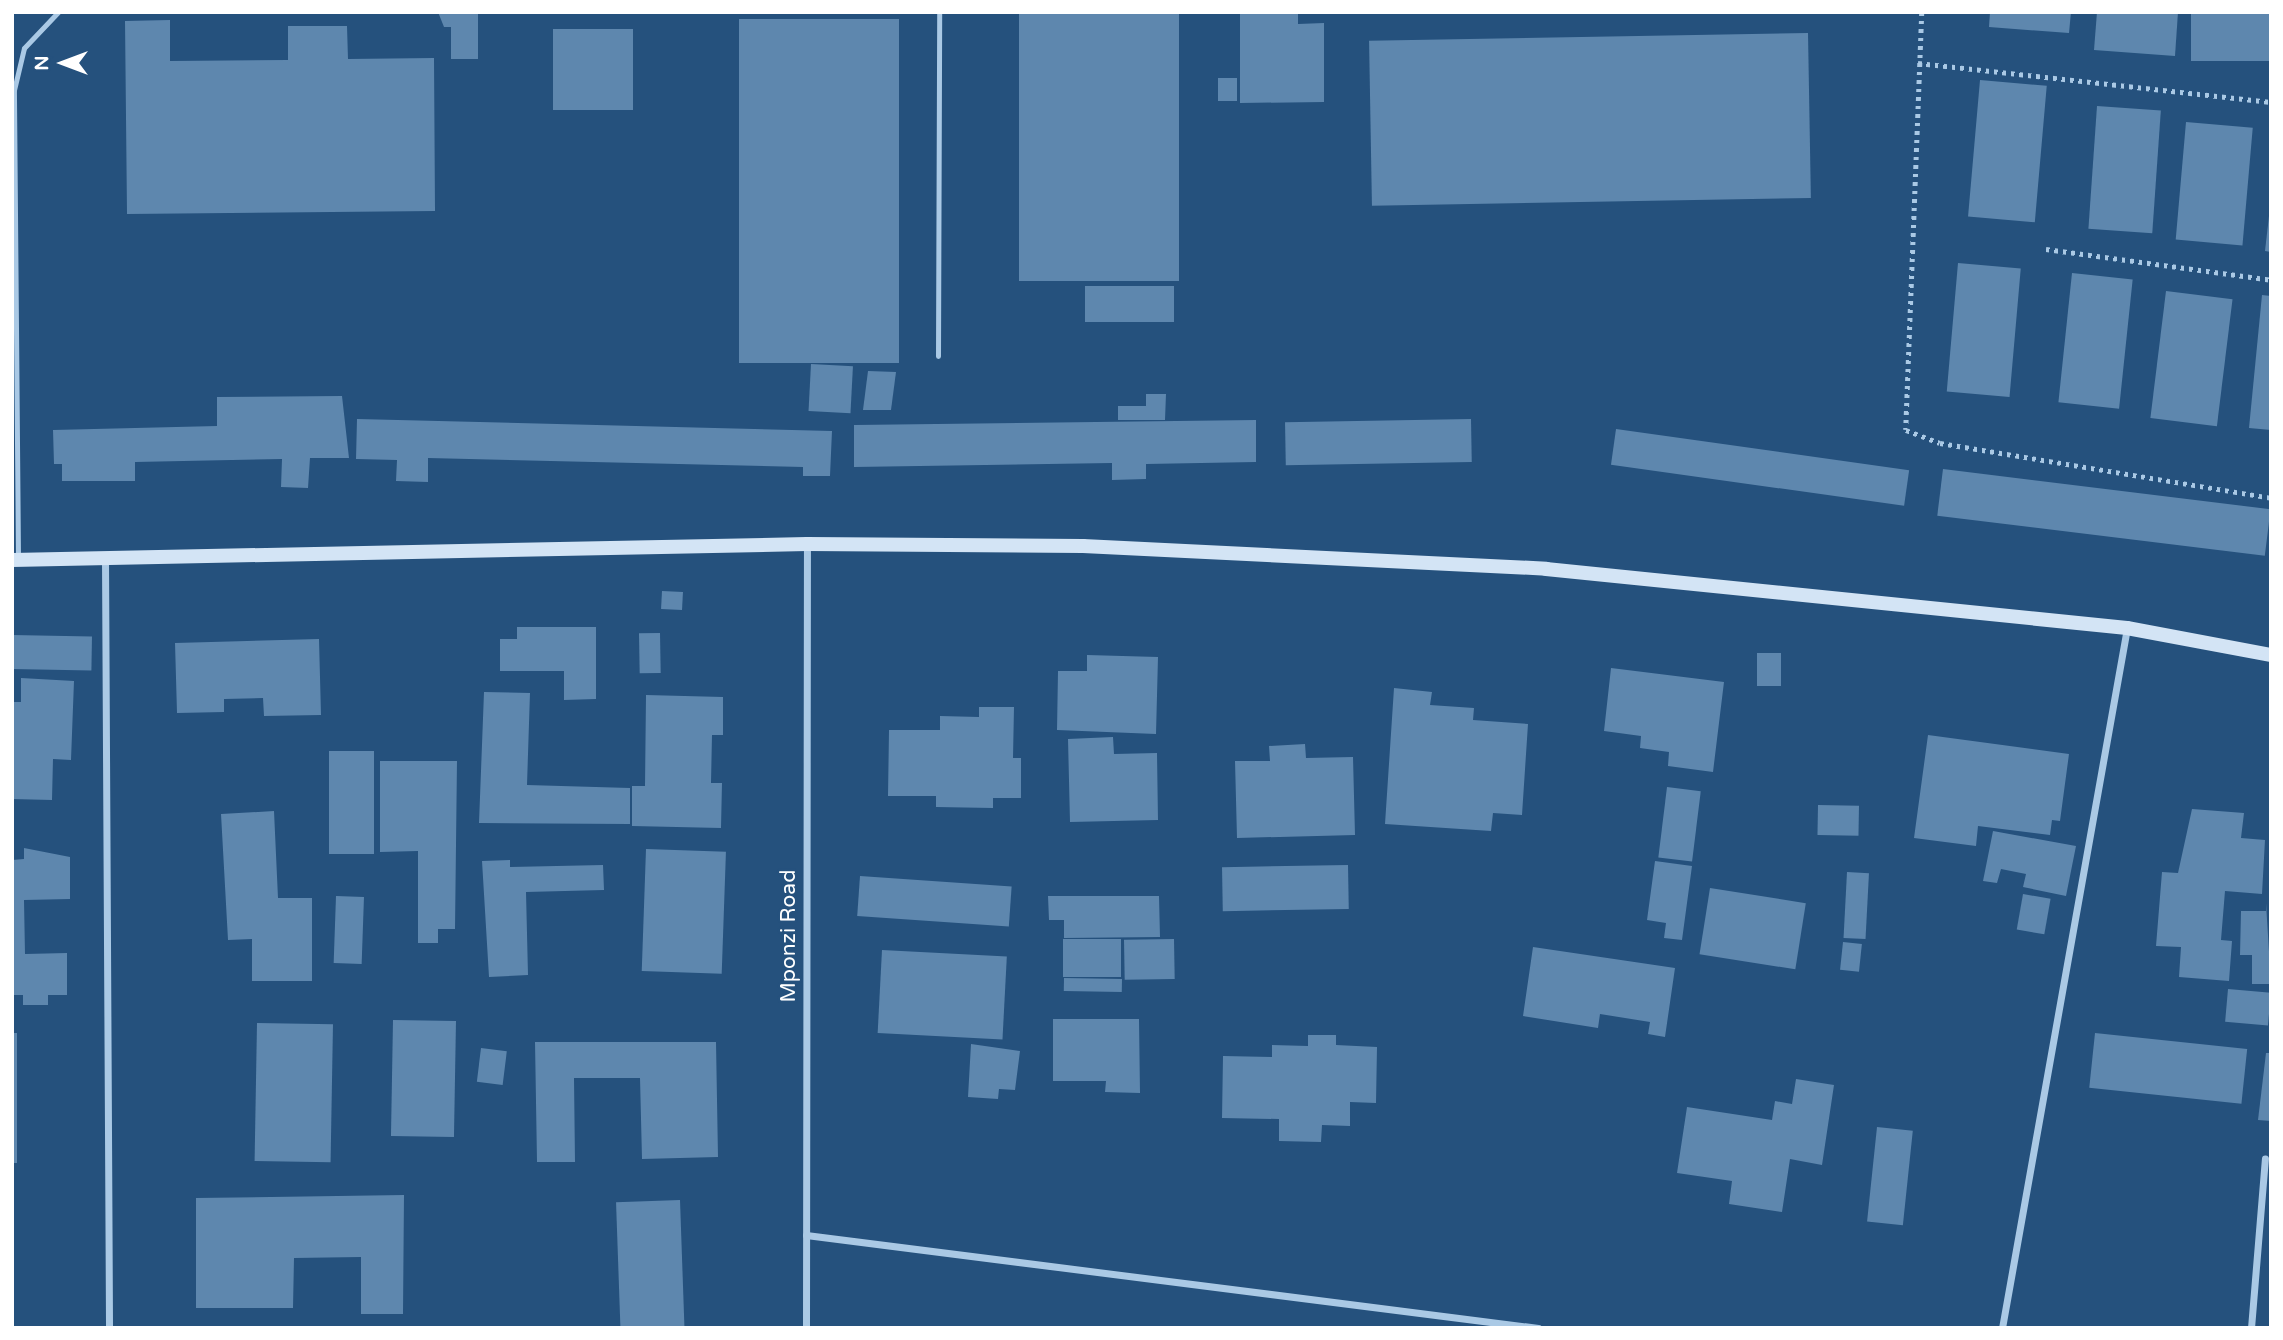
<!DOCTYPE html>
<html>
<head>
<meta charset="utf-8">
<style>
	body { margin:0 }
	#map { position:relative; width:2283px; height:1340px; overflow:hidden; background:#25517d; font-family:"Varela Round",sans-serif }
	div>[style] { position:absolute }
	.building>* { inset:0; background:#5e87ae; transform-origin:0 0 }
	.path>* { height:4.5px; margin-top:-2.25px; transform-origin:0; background:repeating-linear-gradient(90deg,#aac9e5 0 3.5px,transparent 0 8.5px) }
	.lane>* { height:5px; margin:-2.5px; padding:0 2.5px; transform-origin:2.5px; border-radius:2.5px; background:#aac9e5 }
	.street>* { height:7px; margin:-3.5px; padding:0 3.5px; transform-origin:3.5px; border-radius:3.5px; background:#aac9e5 }
	.secondary>* { height:14px; margin:-7px; padding:0 7px; transform-origin:7px; border-radius:7px; background:#d3e4f5 }
	span { translate:-50% -50%; white-space:nowrap; text-align:center; line-height:1.15; -webkit-text-stroke:5px #25517d; paint-order:stroke }
	.street-label { font-size:21px; color:#fff }
	.frame { position:absolute; inset:0; border:14px solid #fff; pointer-events:none }
	.north { position:absolute; left:28px; top:28px; width:70px; height:70px; -webkit-text-stroke:5px #25517d; paint-order:stroke; rotate:270deg; font-size:19px; font-weight:700; line-height:28px; text-align:center; color:#fff }
	.north::after { content:''; display:block; margin:auto; width:24px; height:32px; background:#fff; clip-path:polygon(50% 0,100% 100%,50% 72%,0 100%) }
</style>
</head>
<body>
<div id="map">
	<div class="building">
		<i style="clip-path:polygon(438px 12px,478px 12px,478px 59px,451px 59px,451px 27px,444px 27px)"></i>
		<i style="left:1019px;top:12px;width:160px;height:269px"></i>
		<i style="clip-path:polygon(1240px 12px,1298px 12px,1298px 24px,1324px 23px,1324px 102px,1240px 103px)"></i>
		<i style="clip-path:polygon(1990px 12px,2071px 12px,2069px 33px,1989px 27px)"></i>
		<i style="clip-path:polygon(2097px 12px,2178px 12px,2175px 56px,2094px 50px)"></i>
		<i style="left:2191px;top:12px;width:80px;height:49px"></i>
		<i style="left:899px;top:19px;width:344px;height:160px;rotate:90deg"></i>
		<i style="clip-path:polygon(170px 20px,170px 61px,288px 60px,288px 26px,347px 26px,348px 59px,434px 58px,435px 211px,127px 214px,125px 21px)"></i>
		<i style="left:633px;top:29px;width:81px;height:80px;rotate:90deg"></i>
		<i style="left:1808px;top:33px;width:165px;height:439px;rotate:89deg"></i>
		<i style="left:1237px;top:78px;width:23px;height:19px;rotate:90deg"></i>
		<i style="left:1980px;top:80px;width:67px;height:137px;rotate:5deg"></i>
		<i style="left:2097px;top:106px;width:64px;height:123px;rotate:4deg"></i>
		<i style="left:2186px;top:122px;width:67px;height:118px;rotate:5deg"></i>
		<i style="clip-path:polygon(2269px 216px,2271px 216px,2271px 252px,2265px 251px)"></i>
		<i style="left:1958px;top:263px;width:63px;height:129px;rotate:5deg"></i>
		<i style="left:2072px;top:273px;width:61px;height:130px;rotate:6deg"></i>
		<i style="left:1174px;top:286px;width:36px;height:89px;rotate:90deg"></i>
		<i style="left:2166px;top:291px;width:67px;height:128px;rotate:7deg"></i>
		<i style="clip-path:polygon(2262px 295px,2271px 296px,2271px 430px,2249px 428px)"></i>
		<i style="left:811px;top:364px;width:42px;height:47px;rotate:3deg"></i>
		<i style="clip-path:polygon(868px 371px,896px 372px,891px 410px,863px 410px)"></i>
		<i style="clip-path:polygon(1146px 394px,1166px 394px,1165px 420px,1118px 420px,1118px 406px,1146px 406px)"></i>
		<i style="clip-path:polygon(342px 396px,349px 458px,310px 458px,308px 488px,281px 487px,282px 459px,135px 462px,135px 481px,62px 481px,62px 464px,54px 464px,53px 430px,217px 426px,217px 397px)"></i>
		<i style="clip-path:polygon(357px 419px,832px 431px,830px 476px,803px 476px,803px 467px,428px 458px,428px 482px,396px 481px,397px 460px,356px 459px)"></i>
		<i style="left:1471px;top:419px;width:43px;height:186px;rotate:89deg"></i>
		<i style="clip-path:polygon(1256px 420px,1256px 462px,1146px 464px,1146px 479px,1112px 480px,1112px 463px,854px 467px,854px 425px)"></i>
		<i style="left:1616px;top:429px;width:296px;height:36px;rotate:8deg"></i>
		<i style="left:1943px;top:469px;width:330px;height:47px;rotate:7deg"></i>
		<i style="left:662px;top:591px;width:21px;height:18px;rotate:3deg"></i>
		<i style="clip-path:polygon(517px 627px,596px 627px,596px 699px,564px 700px,564px 671px,500px 671px,500px 639px,517px 639px)"></i>
		<i style="left:660px;top:633px;width:40px;height:21px;rotate:89deg"></i>
		<i style="left:12px;top:635px;width:80px;height:34px;rotate:1deg"></i>
		<i style="clip-path:polygon(319px 639px,321px 715px,264px 716px,263px 698px,224px 699px,224px 712px,177px 713px,175px 643px)"></i>
		<i style="left:1757px;top:653px;width:24px;height:33px"></i>
		<i style="clip-path:polygon(1087px 655px,1158px 657px,1156px 734px,1057px 730px,1058px 671px,1087px 671px)"></i>
		<i style="clip-path:polygon(1611px 668px,1724px 682px,1713px 772px,1668px 766px,1669px 752px,1640px 748px,1641px 736px,1604px 731px)"></i>
		<i style="clip-path:polygon(21px 678px,74px 681px,71px 760px,53px 759px,52px 800px,12px 799px,12px 702px,21px 702px)"></i>
		<i style="clip-path:polygon(1394px 688px,1432px 692px,1430px 705px,1474px 708px,1473px 720px,1528px 724px,1522px 815px,1493px 813px,1491px 831px,1385px 824px)"></i>
		<i style="clip-path:polygon(484px 692px,530px 693px,527px 785px,630px 788px,630px 824px,479px 823px)"></i>
		<i style="clip-path:polygon(646px 695px,723px 697px,723px 735px,712px 735px,711px 783px,722px 783px,721px 828px,632px 826px,632px 786px,645px 786px)"></i>
		<i style="clip-path:polygon(979px 707px,1014px 707px,1013px 758px,1021px 758px,1021px 798px,993px 798px,993px 808px,936px 807px,936px 796px,888px 796px,889px 730px,940px 730px,940px 716px,979px 717px)"></i>
		<i style="clip-path:polygon(1928px 735px,2069px 754px,2060px 821px,2052px 820px,2050px 835px,1978px 826px,1976px 846px,1914px 838px)"></i>
		<i style="clip-path:polygon(1113px 737px,1114px 754px,1157px 753px,1158px 820px,1070px 822px,1068px 739px)"></i>
		<i style="clip-path:polygon(1305px 744px,1306px 758px,1353px 757px,1355px 835px,1237px 838px,1235px 761px,1270px 761px,1269px 746px)"></i>
		<i style="left:329px;top:751px;width:45px;height:103px"></i>
		<i style="clip-path:polygon(380px 761px,457px 761px,455px 929px,438px 929px,438px 943px,418px 943px,418px 851px,380px 852px)"></i>
		<i style="left:1667px;top:787px;width:34px;height:71px;rotate:7deg"></i>
		<i style="left:1818px;top:805px;width:41px;height:30px;rotate:1deg"></i>
		<i style="clip-path:polygon(2192px 809px,2244px 813px,2241px 838px,2265px 840px,2262px 894px,2225px 891px,2221px 940px,2232px 941px,2229px 981px,2179px 977px,2181px 947px,2156px 946px,2162px 872px,2178px 873px)"></i>
		<i style="clip-path:polygon(274px 811px,278px 898px,312px 898px,312px 981px,252px 981px,252px 939px,228px 940px,221px 814px)"></i>
		<i style="clip-path:polygon(1993px 831px,2076px 846px,2066px 896px,2023px 887px,2026px 874px,2001px 869px,1997px 883px,1983px 881px)"></i>
		<i style="clip-path:polygon(24px 848px,70px 857px,70px 899px,24px 900px,25px 954px,67px 953px,67px 995px,48px 995px,48px 1005px,23px 1005px,23px 995px,12px 995px,12px 860px,24px 859px)"></i>
		<i style="left:646px;top:849px;width:80px;height:122px;rotate:2deg"></i>
		<i style="clip-path:polygon(510px 860px,510px 867px,603px 865px,604px 890px,526px 892px,528px 975px,489px 977px,482px 861px)"></i>
		<i style="clip-path:polygon(1655px 861px,1692px 866px,1682px 940px,1664px 938px,1666px 923px,1647px 920px)"></i>
		<i style="left:1348px;top:865px;width:44px;height:126px;rotate:89deg"></i>
		<i style="left:1847px;top:872px;width:22px;height:66px;rotate:3deg"></i>
		<i style="left:860px;top:876px;width:152px;height:40px;rotate:4deg"></i>
		<i style="left:1710px;top:888px;width:97px;height:67px;rotate:9deg"></i>
		<i style="left:2023px;top:894px;width:28px;height:36px;rotate:10deg"></i>
		<i style="left:336px;top:896px;width:28px;height:67px;rotate:2deg"></i>
		<i style="clip-path:polygon(1048px 896px,1159px 896px,1160px 937px,1064px 938px,1064px 920px,1049px 920px)"></i>
		<i style="clip-path:polygon(2266px 903px,2271px 984px,2252px 984px,2252px 955px,2240px 955px,2241px 911px,2266px 911px)"></i>
		<i style="left:1121px;top:939px;width:38px;height:58px;rotate:90deg"></i>
		<i style="left:1174px;top:939px;width:40px;height:50px;rotate:89deg"></i>
		<i style="left:1843px;top:942px;width:19px;height:28px;rotate:6deg"></i>
		<i style="clip-path:polygon(1533px 947px,1675px 968px,1665px 1037px,1648px 1034px,1650px 1022px,1600px 1014px,1598px 1028px,1523px 1016px)"></i>
		<i style="left:882px;top:950px;width:125px;height:83px;rotate:3deg"></i>
		<i style="left:1064px;top:978px;width:58px;height:13px;rotate:1deg"></i>
		<i style="left:2228px;top:989px;width:43px;height:33px;rotate:5deg"></i>
		<i style="clip-path:polygon(1053px 1019px,1139px 1019px,1140px 1093px,1105px 1092px,1106px 1081px,1053px 1081px)"></i>
		<i style="left:393px;top:1020px;width:63px;height:116px;rotate:1deg"></i>
		<i style="left:257px;top:1023px;width:76px;height:138px;rotate:1deg"></i>
		<i style="left:12px;top:1033px;width:5px;height:130px"></i>
		<i style="left:2095px;top:1033px;width:153px;height:55px;rotate:6deg"></i>
		<i style="clip-path:polygon(1308px 1035px,1336px 1035px,1336px 1045px,1377px 1047px,1376px 1103px,1350px 1102px,1350px 1126px,1322px 1125px,1321px 1142px,1279px 1141px,1279px 1119px,1222px 1118px,1223px 1056px,1272px 1057px,1272px 1045px,1308px 1046px)"></i>
		<i style="clip-path:polygon(535px 1042px,716px 1042px,718px 1157px,642px 1159px,640px 1078px,574px 1078px,575px 1162px,537px 1162px)"></i>
		<i style="clip-path:polygon(971px 1044px,1020px 1051px,1015px 1090px,999px 1089px,998px 1099px,968px 1097px)"></i>
		<i style="left:481px;top:1048px;width:26px;height:34px;rotate:7deg"></i>
		<i style="clip-path:polygon(2266px 1053px,2271px 1053px,2271px 1121px,2258px 1120px)"></i>
		<i style="clip-path:polygon(1796px 1079px,1834px 1085px,1822px 1165px,1790px 1159px,1782px 1212px,1729px 1204px,1732px 1181px,1677px 1173px,1687px 1107px,1772px 1120px,1775px 1101px,1792px 1104px)"></i>
		<i style="left:1877px;top:1127px;width:36px;height:95px;rotate:6deg"></i>
		<i style="clip-path:polygon(404px 1195px,403px 1314px,361px 1314px,361px 1257px,294px 1258px,293px 1308px,196px 1308px,196px 1198px)"></i>
		<i style="left:680px;top:1200px;width:126px;height:64px;rotate:88deg"></i>
	</div>
	<div class="path">
		<i style="left:1922px;top:12px;width:418px;rotate:92.2deg"></i>
		<i style="left:1906px;top:430px;width:36px;rotate:21deg"></i>
		<i style="left:1940px;top:443px;width:336px;rotate:9.4deg"></i>
		<i style="left:1918px;top:63px;width:355px;rotate:6.3deg"></i>
		<i style="left:2046px;top:249px;width:227px;rotate:7.8deg"></i>
	</div>
	<div class="lane">
		<i style="left:938px;top:356px;width:344px;rotate:-89.8deg"></i>
		<i style="left:18px;top:557px;width:467px;rotate:-90.5deg"></i>
		<i style="left:14px;top:90px;width:43px;rotate:-76.6deg"></i>
		<i style="left:24px;top:48px;width:50px;rotate:-46.6deg"></i>
	</div>
	<div class="street">
		<i style="left:105px;top:559px;width:769px;rotate:89.7deg"></i>
		<i style="left:806px;top:1235px;width:738px;rotate:7.24deg"></i>
		<i style="left:806px;top:1328px;width:784px;rotate:-89.93deg"></i>
		<i style="left:2002px;top:1328px;width:711px;rotate:-79.88deg"></i>
		<i style="left:2251px;top:1328px;width:170px;rotate:-85.3deg"></i>
	</div>
	<div class="secondary">
		<i style="left:12px;top:560px;width:795px;rotate:-1.15deg"></i>
		<i style="left:807px;top:544px;width:276px;rotate:0.4deg"></i>
		<i style="left:1083px;top:546px;width:464px;rotate:2.8deg"></i>
		<i style="left:1546px;top:569px;width:584px;rotate:5.8deg"></i>
		<i style="left:2127px;top:628px;width:147px;rotate:10.6deg"></i>
	</div>
	<div class="street-label">
		<span style="left:789px;top:936px;rotate:-90deg">Mponzi Road</span>
	</div>
	<div class="frame"></div>
	<div class="north">N</div>
</div>
</body>
</html>
